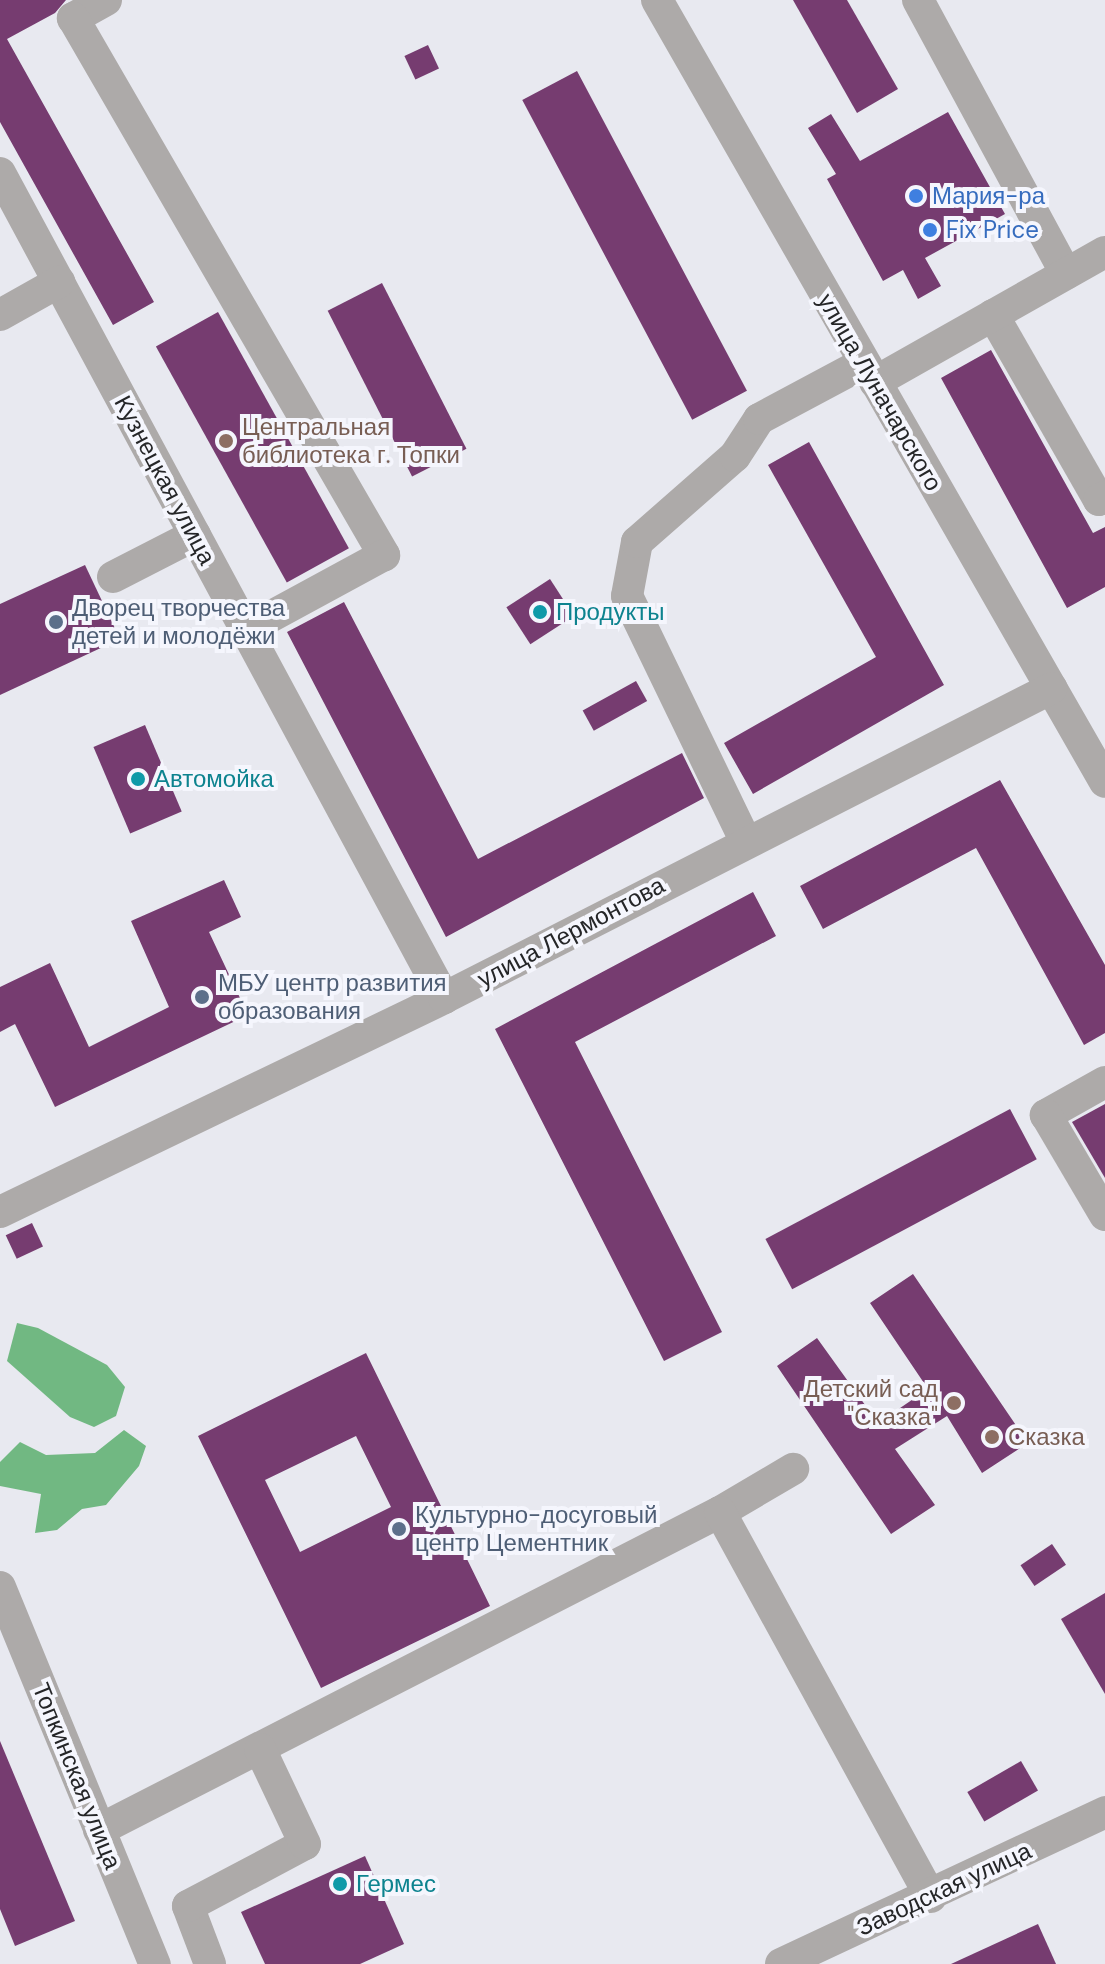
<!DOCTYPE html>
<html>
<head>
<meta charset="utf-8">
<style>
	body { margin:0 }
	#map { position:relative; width:1105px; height:1964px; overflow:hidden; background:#e8e9f0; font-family:"DM Sans",sans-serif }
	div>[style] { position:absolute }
	.forest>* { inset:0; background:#71b882 }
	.building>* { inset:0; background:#763c70; transform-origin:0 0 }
	.minor>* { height:32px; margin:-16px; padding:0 16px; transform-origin:16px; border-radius:16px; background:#adaaa9 }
	.dots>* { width:22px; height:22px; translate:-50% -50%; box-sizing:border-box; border:4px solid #f5f6fd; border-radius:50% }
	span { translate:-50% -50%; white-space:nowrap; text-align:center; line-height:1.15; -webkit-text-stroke:8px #f5f6fd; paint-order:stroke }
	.shop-label { font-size:24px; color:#366cbe }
	.left { translate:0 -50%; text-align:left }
	.street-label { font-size:24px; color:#252628 }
	.education-label { font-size:24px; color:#785e54 }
	.right { translate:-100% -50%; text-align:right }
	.service-label { font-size:24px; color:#4e5e75 }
	.culture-label { font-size:24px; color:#0d838f }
</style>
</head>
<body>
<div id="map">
	<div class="forest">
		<i style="clip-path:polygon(17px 1323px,38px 1328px,107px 1365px,125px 1387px,116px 1416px,94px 1427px,70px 1417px,7px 1361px)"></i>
		<i style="clip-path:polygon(124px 1430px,146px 1446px,139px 1466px,106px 1505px,82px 1509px,57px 1530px,35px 1533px,41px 1494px,0 1486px,0 1462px,20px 1442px,46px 1455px,95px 1453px)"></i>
	</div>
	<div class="building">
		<i style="clip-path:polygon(0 0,66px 0,55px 13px,7px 39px,154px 302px,113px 325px,0 122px)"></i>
		<i style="clip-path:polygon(793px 0,847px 0,898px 89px,857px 113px)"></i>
		<i style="left:428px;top:45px;width:26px;height:26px;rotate:65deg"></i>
		<i style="left:577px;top:71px;width:362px;height:62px;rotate:62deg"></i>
		<i style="clip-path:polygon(948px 112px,1005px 214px,925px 258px,941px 286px,918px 299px,903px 270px,883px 281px,827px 179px,836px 174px,808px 128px,831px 114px,860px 161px)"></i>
		<i style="left:382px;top:283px;width:186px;height:61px;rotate:63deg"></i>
		<i style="left:218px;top:312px;width:270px;height:71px;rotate:61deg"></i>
		<i style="clip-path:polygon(991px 350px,1093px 533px,1105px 527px,1105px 587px,1067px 608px,941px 378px)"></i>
		<i style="clip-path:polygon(809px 442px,944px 685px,753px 794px,724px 743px,876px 657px,768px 465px)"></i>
		<i style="clip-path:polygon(85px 565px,120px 639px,0 695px,0 604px)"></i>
		<i style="left:550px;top:579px;width:44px;height:52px;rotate:57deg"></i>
		<i style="clip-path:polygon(344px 602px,478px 859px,682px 753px,704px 798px,446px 937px,287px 632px)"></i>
		<i style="left:636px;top:681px;width:23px;height:61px;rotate:61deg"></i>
		<i style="left:145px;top:725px;width:94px;height:56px;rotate:67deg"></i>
		<i style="clip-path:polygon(1000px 780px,1105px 965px,1105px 1033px,1084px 1045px,976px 848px,823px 929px,800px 886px)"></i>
		<i style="clip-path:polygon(224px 880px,241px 917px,209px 932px,248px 1015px,55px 1107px,15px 1024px,0 1032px,0 987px,50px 963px,89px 1047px,169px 1007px,131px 921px)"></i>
		<i style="clip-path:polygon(753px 892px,776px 936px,575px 1042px,722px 1332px,664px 1361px,495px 1029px)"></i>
		<i style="clip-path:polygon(1105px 1104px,1105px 1178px,1072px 1122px)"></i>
		<i style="left:1010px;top:1109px;width:57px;height:277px;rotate:62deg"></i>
		<i style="left:32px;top:1223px;width:26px;height:29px;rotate:65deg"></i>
		<i style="clip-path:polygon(913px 1274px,1028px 1443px,982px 1473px,947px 1416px,895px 1449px,935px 1505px,891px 1534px,777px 1366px,817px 1338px,878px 1423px,928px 1389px,870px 1303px)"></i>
		<i style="clip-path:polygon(evenodd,366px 1353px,490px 1606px,321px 1688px,198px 1436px,366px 1353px,356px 1436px,391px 1507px,300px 1552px,265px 1480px,356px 1436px)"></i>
		<i style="left:1052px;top:1544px;width:25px;height:38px;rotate:56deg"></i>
		<i style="clip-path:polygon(1105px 1593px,1105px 1694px,1061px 1619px)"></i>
		<i style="clip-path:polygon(0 1741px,75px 1921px,15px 1946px,0 1909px)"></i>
		<i style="left:1021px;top:1761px;width:34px;height:62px;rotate:60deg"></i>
		<i style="clip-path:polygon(365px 1856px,404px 1944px,360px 1964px,265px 1964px,241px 1912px)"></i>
		<i style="clip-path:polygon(1038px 1924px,1056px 1964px,951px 1964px)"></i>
	</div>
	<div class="minor">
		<i style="left:106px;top:0;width:38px;rotate:151deg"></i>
		<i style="left:73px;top:18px;width:621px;rotate:59.92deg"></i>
		<i style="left:384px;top:555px;width:157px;rotate:151.5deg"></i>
		<i style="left:657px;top:0;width:901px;rotate:60.19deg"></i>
		<i style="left:918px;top:0;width:311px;rotate:61.6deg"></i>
		<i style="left:0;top:173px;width:937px;rotate:61.71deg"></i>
		<i style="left:0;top:315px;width:68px;rotate:-29.2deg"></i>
		<i style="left:993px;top:315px;width:213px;rotate:60.2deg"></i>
		<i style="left:1099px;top:500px;width:7px;rotate:-27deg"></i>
		<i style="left:875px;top:382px;width:264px;rotate:-29.5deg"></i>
		<i style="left:113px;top:577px;width:92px;rotate:-27.1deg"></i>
		<i style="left:745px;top:840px;width:271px;rotate:-115.8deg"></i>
		<i style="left:627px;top:596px;width:55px;rotate:-79.5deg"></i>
		<i style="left:637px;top:542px;width:130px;rotate:-41.3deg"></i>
		<i style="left:735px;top:456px;width:44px;rotate:-57deg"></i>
		<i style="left:759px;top:419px;width:119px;rotate:-28.1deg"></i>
		<i style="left:1105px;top:1082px;width:68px;rotate:150.8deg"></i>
		<i style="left:1046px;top:1115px;width:116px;rotate:59.5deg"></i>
		<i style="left:0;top:1212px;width:493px;rotate:-25.7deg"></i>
		<i style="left:444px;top:998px;width:682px;rotate:-27.02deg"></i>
		<i style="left:720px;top:1512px;width:85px;rotate:-30.5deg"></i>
		<i style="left:0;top:1587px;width:408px;rotate:67.7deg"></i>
		<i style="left:99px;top:1830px;width:698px;rotate:-27.12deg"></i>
		<i style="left:720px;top:1512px;width:439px;rotate:61.3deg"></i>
		<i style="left:210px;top:1964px;width:62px;rotate:-110.8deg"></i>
		<i style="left:188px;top:1906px;width:132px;rotate:-27.9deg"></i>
		<i style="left:305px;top:1844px;width:105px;rotate:-115.3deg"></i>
		<i style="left:781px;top:1964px;width:358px;rotate:-25.1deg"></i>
	</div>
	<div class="dots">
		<i style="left:916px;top:196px;background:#3f7fe0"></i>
		<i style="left:930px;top:230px;background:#3f7fe0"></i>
		<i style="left:226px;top:441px;background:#8d6e63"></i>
		<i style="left:540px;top:612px;background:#0f9aa8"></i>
		<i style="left:56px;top:622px;background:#5c6f8a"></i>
		<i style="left:138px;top:779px;background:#0f9aa8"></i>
		<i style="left:202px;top:997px;background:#5c6f8a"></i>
		<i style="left:954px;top:1403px;background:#8d6e63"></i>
		<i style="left:992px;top:1437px;background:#8d6e63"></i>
		<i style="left:399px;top:1529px;background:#5c6f8a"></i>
		<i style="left:340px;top:1884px;background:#0f9aa8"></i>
	</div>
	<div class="shop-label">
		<span class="left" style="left:932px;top:196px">Мария-ра</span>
		<span class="left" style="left:946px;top:230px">Fix Price</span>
	</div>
	<div class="street-label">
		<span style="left:880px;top:392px;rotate:60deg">улица Луначарского</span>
		<span style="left:165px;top:480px;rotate:62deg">Кузнецкая улица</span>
		<span style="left:571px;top:932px;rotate:-28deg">улица Лермонтова</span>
		<span style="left:77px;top:1776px;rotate:68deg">Топкинская улица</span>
		<span style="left:944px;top:1889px;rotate:-25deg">Заводская улица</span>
	</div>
	<div class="education-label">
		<span class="left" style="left:242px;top:441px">Центральная<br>библиотека г. Топки</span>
		<span class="right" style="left:938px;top:1403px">Детский сад<br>"Сказка"</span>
		<span class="left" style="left:1008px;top:1437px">Сказка</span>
	</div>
	<div class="service-label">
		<span class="left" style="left:72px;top:622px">Дворец творчества<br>детей и молодёжи</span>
		<span class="left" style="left:218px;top:997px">МБУ центр развития<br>образования</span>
		<span class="left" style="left:415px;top:1529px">Культурно-досуговый<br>центр Цементник</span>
	</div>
	<div class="culture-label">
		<span class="left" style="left:556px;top:612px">Продукты</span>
		<span class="left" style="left:154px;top:779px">Автомойка</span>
		<span class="left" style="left:356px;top:1884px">Гермес</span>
	</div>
</div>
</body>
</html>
